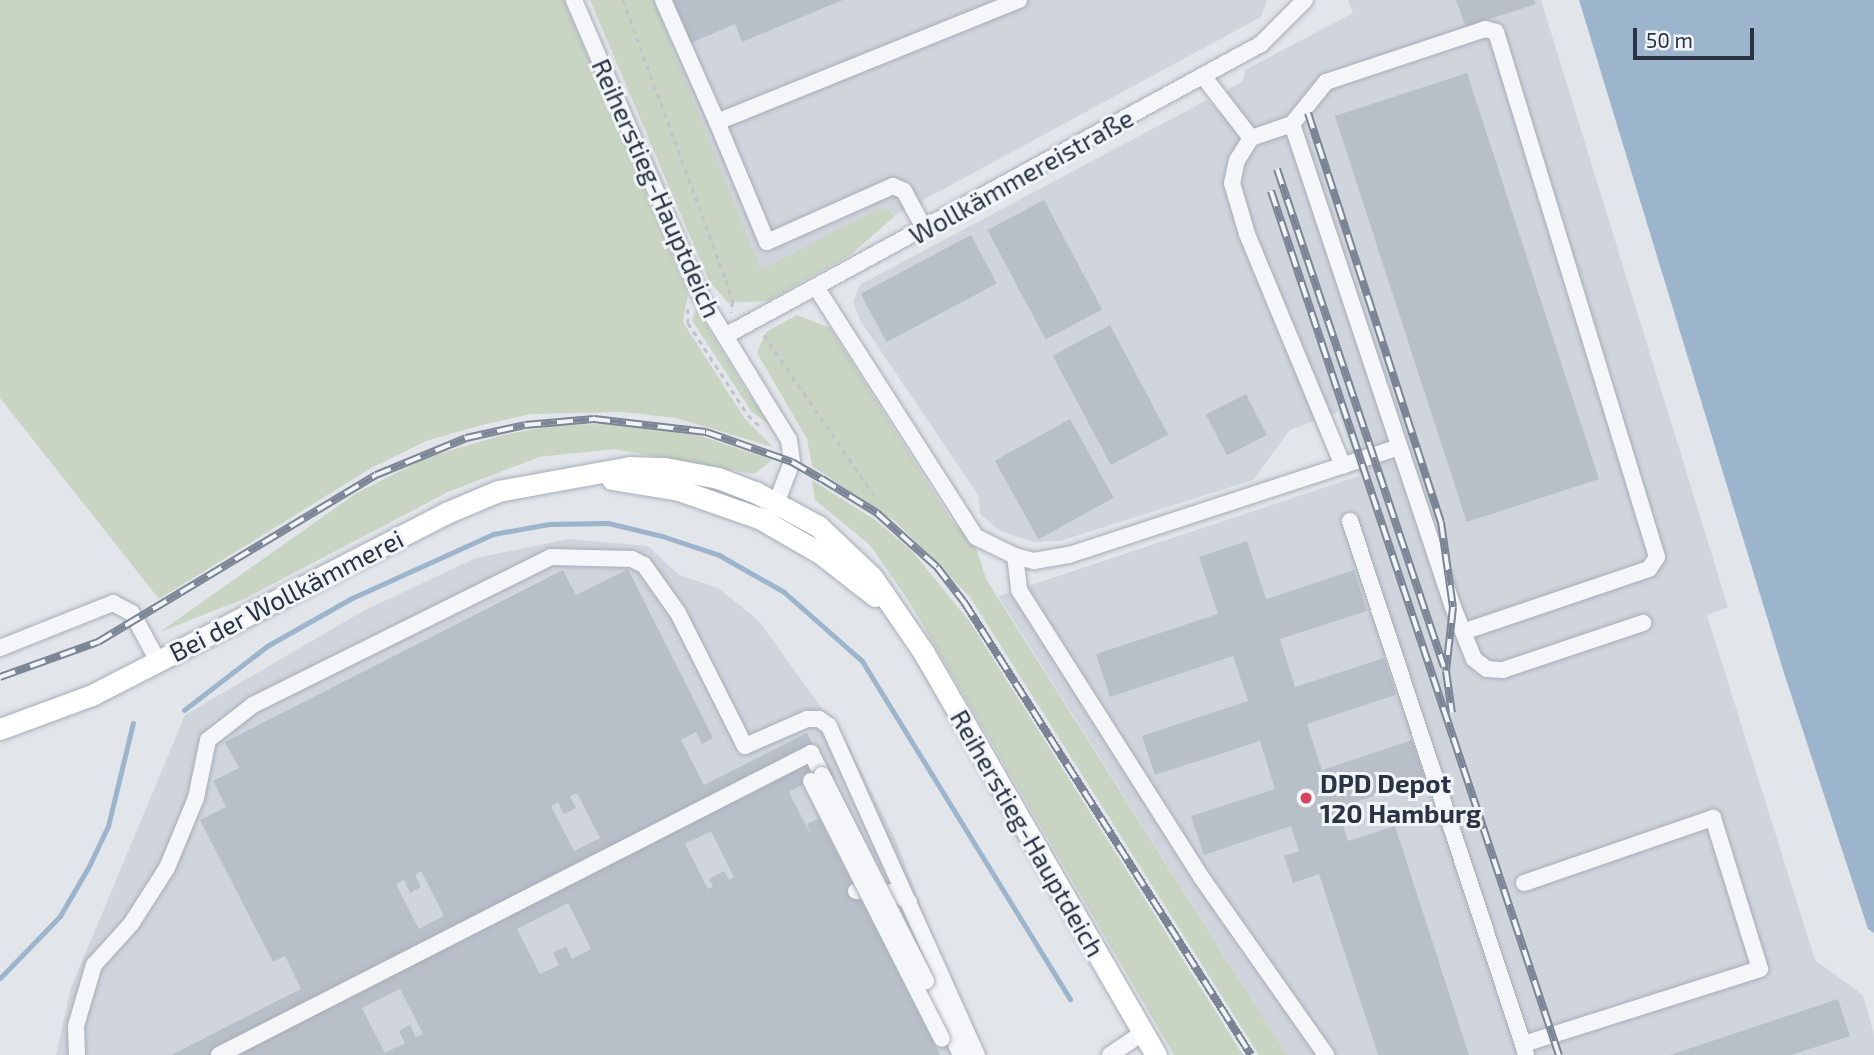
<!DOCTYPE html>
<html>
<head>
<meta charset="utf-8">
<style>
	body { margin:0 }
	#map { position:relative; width:1874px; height:1055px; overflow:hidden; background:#e2e6eb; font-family:"Exo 2",sans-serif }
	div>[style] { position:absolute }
	.built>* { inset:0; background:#d0d5dd }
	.green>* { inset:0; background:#c8d5c3 }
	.water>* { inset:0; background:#9cb4cc }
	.stream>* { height:5px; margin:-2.5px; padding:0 2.5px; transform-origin:2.5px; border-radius:2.5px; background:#9cb4cc }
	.building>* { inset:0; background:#b9bfc9; transform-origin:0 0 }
	.path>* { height:2.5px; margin-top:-1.25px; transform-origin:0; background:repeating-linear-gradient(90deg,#c0c3ca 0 5px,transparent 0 10px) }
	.roads { filter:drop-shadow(0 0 2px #a7adb6) drop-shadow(0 0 2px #a7adb6) }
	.minor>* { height:16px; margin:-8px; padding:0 8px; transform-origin:8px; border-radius:8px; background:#f5f6f9 }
	.major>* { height:21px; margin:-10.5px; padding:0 10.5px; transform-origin:10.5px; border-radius:10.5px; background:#fff }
	.rail>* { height:8px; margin-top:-4px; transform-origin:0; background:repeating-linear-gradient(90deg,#f2f5f8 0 16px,#7b8595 0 32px); box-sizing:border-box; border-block:2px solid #7b8595 }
	.bridges { filter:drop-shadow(0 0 2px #a7adb6) drop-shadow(0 0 2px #a7adb6) }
	.minor-bridge>* { height:16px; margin:-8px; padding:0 8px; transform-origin:8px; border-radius:8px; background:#f5f6f9 }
	.dots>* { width:19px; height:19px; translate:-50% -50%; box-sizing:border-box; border:4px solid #f2f5f8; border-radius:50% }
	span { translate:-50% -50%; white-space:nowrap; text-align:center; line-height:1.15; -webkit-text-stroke:6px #f2f5f8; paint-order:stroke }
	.street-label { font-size:26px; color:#293344 }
	.poi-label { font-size:26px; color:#293344; font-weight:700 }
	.left { translate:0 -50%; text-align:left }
	.scale { position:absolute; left:1633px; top:28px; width:121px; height:32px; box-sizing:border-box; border:4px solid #293344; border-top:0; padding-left:9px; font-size:21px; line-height:24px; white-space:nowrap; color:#293344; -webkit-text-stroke:5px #f2f5f8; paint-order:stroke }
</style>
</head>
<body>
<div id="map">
	<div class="built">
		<i style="clip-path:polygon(635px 0,1267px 0,1261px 17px,757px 290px)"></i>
		<i style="clip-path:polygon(1348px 0,1541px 0,1728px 607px,1707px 615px,1815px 960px,1863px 995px,1874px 1035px,1874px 1055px,1287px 1055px,998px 596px,1359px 476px,1338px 412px,1290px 430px,1253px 480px,1060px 541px,1033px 542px,1000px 531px,980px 514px,978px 495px,860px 320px,853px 301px,861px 284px,1207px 100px,1219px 112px,1228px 89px,1243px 81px,1245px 70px,1353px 13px)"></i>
		<i style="clip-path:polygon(568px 539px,648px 546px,679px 575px,718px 588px,759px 621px,849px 746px,897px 843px,970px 1034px,985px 1055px,56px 1055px,71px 988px,185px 715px,363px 611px,476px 558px)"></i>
	</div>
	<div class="green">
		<i style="clip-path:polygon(0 0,564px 0,688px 293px,683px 322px,745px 419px,773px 447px,676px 418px,623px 412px,531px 414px,478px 426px,426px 441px,373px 467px,159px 599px,0 398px)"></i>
		<i style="clip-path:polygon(590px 0,653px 0,761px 270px,879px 208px,890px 210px,894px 217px,850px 255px,768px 301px,728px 303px,709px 281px)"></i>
		<i style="clip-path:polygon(696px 309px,747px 392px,771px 426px,751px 411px,692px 320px)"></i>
		<i style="clip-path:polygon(797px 315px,830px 328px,950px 518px,977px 550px,986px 579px,1287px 1055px,1259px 1055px,970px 597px,896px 522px,812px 466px,807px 439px,757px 353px,766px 332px)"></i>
		<i style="clip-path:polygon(608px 424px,701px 436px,772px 460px,754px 474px,614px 449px,539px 457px,448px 492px,246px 598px,160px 632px,355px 494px,428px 457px,503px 435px,557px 425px)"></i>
		<i style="clip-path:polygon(812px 480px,875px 520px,912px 551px,970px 622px,1243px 1055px,1174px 1055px,910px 603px,870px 545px,815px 500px)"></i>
	</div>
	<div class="water">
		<i style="clip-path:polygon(1579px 0,1874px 0,1874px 933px,1868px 929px,1784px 673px)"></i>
	</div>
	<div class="stream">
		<i style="left:184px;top:710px;width:105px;rotate:-37.6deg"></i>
		<i style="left:267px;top:646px;width:98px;rotate:-29.5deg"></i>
		<i style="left:352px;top:598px;width:155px;rotate:-24.4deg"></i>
		<i style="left:493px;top:534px;width:57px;rotate:-10.1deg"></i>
		<i style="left:549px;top:524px;width:59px;rotate:-1deg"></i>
		<i style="left:608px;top:523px;width:56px;rotate:13.5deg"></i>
		<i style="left:662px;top:536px;width:60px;rotate:18.4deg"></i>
		<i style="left:719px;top:555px;width:75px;rotate:29.6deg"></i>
		<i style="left:784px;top:592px;width:104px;rotate:41.5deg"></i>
		<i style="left:862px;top:661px;width:397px;rotate:58.4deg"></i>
		<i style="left:0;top:978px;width:86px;rotate:-45.9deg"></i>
		<i style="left:60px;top:916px;width:58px;rotate:-59.9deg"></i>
		<i style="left:89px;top:866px;width:44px;rotate:-64.6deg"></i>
		<i style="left:108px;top:826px;width:106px;rotate:-76.4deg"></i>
	</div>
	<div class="building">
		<i style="clip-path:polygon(673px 0,843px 0,742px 42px,735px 24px,691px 43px)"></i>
		<i style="clip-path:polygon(1456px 0,1534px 0,1536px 4px,1466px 27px)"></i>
		<i style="left:1467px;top:73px;width:427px;height:139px;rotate:72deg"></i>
		<i style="left:1044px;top:200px;width:124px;height:64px;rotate:62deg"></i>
		<i style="left:971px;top:235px;width:55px;height:125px;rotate:62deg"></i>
		<i style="left:1110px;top:325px;width:124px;height:65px;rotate:62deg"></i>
		<i style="left:1246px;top:394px;width:46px;height:45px;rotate:63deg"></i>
		<i style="left:1070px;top:419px;width:90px;height:86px;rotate:61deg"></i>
		<i style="clip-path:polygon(1247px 541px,1266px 599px,1354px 570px,1367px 611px,1280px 639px,1295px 687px,1384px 658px,1396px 695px,1307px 724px,1322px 770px,1412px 740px,1425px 779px,1338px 808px,1348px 841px,1395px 826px,1469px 1055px,1378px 1055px,1319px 874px,1293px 883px,1284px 856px,1299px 851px,1291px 826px,1204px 855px,1191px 816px,1275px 789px,1260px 741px,1155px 775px,1142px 736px,1248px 701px,1233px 656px,1110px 697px,1096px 654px,1218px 614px,1199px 557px)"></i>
		<i style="clip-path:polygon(evenodd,628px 569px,713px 738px,702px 744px,696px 732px,681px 740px,704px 785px,807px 733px,827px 772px,789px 792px,812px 837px,807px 824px,819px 818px,940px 1055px,171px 1055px,301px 989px,285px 956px,273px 962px,200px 820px,226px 807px,213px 781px,239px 768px,225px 742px,563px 570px,576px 595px,628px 569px,577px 793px,600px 838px,574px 851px,551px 806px,558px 802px,564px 814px,576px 808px,570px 796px,577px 793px,628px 569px,711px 831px,734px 877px,729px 880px,724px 871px,709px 879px,713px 887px,708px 889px,685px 844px,711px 831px,628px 569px,421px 871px,444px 916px,419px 929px,396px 884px,404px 880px,410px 893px,421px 887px,415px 875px,421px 871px,628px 569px,568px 903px,591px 949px,572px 959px,566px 946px,553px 953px,559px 965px,540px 974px,517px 929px,568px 903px,628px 569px,400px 989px,423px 1034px,416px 1037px,410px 1025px,399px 1031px,405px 1043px,385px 1053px,362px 1008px,400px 989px)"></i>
		<i style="clip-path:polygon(1838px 999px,1850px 1036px,1791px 1055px,1670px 1055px)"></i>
	</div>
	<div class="path">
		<i style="left:623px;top:0;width:298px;rotate:69.8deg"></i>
		<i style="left:726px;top:280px;width:23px;rotate:72deg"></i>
		<i style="left:733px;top:302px;width:11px;rotate:100deg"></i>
		<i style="left:688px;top:309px;width:14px;rotate:90deg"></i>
		<i style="left:688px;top:323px;width:110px;rotate:56.9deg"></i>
		<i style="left:748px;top:415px;width:19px;rotate:43deg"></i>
		<i style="left:764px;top:335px;width:194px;rotate:55.5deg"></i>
	</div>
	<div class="roads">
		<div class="minor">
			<i style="left:574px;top:0;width:323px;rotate:66.8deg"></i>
			<i style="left:701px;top:297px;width:168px;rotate:58.4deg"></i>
			<i style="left:789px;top:440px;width:22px;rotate:82deg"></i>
			<i style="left:792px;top:462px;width:56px;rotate:111deg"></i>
			<i style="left:663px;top:0;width:133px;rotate:66.1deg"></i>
			<i style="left:717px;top:122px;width:326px;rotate:-22deg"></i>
			<i style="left:1203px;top:76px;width:78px;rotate:52.3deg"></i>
			<i style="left:1251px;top:138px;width:43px;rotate:-18.9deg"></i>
			<i style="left:1292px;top:124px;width:54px;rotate:-51deg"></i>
			<i style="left:1326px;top:82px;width:168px;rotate:-18.4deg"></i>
			<i style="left:1485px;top:29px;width:11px;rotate:15deg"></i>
			<i style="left:1496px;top:32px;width:549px;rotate:72.95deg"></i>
			<i style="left:1657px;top:557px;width:14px;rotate:124deg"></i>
			<i style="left:1649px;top:569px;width:196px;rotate:161.3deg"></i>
			<i style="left:717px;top:122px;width:130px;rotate:67.4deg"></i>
			<i style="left:767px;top:242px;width:138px;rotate:-24deg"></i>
			<i style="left:893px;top:186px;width:12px;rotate:24deg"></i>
			<i style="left:904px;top:191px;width:42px;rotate:61.6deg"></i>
			<i style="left:1292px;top:124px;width:509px;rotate:71.57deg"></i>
			<i style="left:1453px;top:607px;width:56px;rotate:68deg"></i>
			<i style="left:1474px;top:659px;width:16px;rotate:38deg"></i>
			<i style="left:1487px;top:669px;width:16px;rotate:4deg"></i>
			<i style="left:1503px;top:670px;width:148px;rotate:-18.6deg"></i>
			<i style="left:1251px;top:138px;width:26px;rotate:122deg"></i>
			<i style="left:1237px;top:160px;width:24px;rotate:102deg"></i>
			<i style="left:1232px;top:183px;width:53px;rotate:73.6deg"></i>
			<i style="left:1247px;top:234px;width:251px;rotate:67.5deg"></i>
			<i style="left:816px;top:287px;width:297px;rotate:57.4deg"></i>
			<i style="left:976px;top:537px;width:43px;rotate:26deg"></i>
			<i style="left:1015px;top:556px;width:20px;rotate:15deg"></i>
			<i style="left:1034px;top:561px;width:36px;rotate:-10deg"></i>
			<i style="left:1069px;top:555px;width:347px;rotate:-18.1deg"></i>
			<i style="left:725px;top:336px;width:610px;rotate:-28.58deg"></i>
			<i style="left:1261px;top:44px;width:62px;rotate:-45deg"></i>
			<i style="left:1350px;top:521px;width:551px;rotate:71.7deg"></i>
			<i style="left:1015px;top:556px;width:34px;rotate:83deg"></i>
			<i style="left:1019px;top:590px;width:340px;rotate:57.6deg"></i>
			<i style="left:1201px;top:877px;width:218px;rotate:54.9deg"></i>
			<i style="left:0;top:648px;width:122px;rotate:-21.7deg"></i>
			<i style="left:113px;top:603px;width:21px;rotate:28deg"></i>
			<i style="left:132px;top:613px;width:55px;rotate:61.6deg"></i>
			<i style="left:1524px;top:883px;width:200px;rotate:-19deg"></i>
			<i style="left:1713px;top:818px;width:158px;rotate:72.7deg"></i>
			<i style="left:1760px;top:969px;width:249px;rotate:162.4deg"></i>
			<i style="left:1523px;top:1044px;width:11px;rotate:75deg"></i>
			<i style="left:856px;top:891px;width:37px;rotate:2deg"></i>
			<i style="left:893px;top:892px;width:19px;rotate:32deg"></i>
			<i style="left:926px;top:981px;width:82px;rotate:64.7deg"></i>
			<i style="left:77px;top:1055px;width:29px;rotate:-92deg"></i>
			<i style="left:76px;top:1026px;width:64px;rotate:-73.6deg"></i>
			<i style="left:94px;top:965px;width:55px;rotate:-47.9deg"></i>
			<i style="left:131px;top:924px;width:67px;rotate:-57.3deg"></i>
			<i style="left:167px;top:868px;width:76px;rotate:-67.5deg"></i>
			<i style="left:196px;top:798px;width:59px;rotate:-78.3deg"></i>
			<i style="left:208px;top:740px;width:57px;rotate:-37.9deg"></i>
			<i style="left:253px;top:705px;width:333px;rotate:-26.4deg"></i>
			<i style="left:551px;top:557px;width:81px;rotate:1.4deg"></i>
			<i style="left:632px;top:559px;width:13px;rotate:27deg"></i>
			<i style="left:644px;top:565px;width:59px;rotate:54.7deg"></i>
			<i style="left:678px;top:613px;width:149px;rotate:63.3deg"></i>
			<i style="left:745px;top:746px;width:68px;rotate:-23.5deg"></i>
			<i style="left:807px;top:719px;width:12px"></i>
			<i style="left:819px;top:719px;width:12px;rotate:35deg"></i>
			<i style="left:829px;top:726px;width:361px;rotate:65.8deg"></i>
			<i style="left:219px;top:1055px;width:665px;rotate:-27.03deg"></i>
			<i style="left:811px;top:753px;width:25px;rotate:63deg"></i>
			<i style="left:1110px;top:1055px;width:41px;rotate:-34.1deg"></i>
		</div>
		<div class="major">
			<i style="left:612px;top:479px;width:68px;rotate:9.3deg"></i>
			<i style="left:679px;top:490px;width:85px;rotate:19.3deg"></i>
			<i style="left:759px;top:518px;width:70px;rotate:29.8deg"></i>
			<i style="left:820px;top:553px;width:70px;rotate:38deg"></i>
			<i style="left:0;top:729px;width:98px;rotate:-20.3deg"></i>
			<i style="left:92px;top:695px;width:398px;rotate:-27.2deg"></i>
			<i style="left:446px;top:513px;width:56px;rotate:-22.9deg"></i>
			<i style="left:498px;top:491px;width:134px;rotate:-10.3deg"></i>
			<i style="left:630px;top:467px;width:35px;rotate:2deg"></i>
			<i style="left:665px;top:468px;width:54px;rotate:10.7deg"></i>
			<i style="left:718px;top:478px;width:40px;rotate:21deg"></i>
			<i style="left:755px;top:492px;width:72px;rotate:28.4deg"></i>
			<i style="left:818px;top:526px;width:74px;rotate:43.4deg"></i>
			<i style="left:872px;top:577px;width:92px;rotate:55.6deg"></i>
			<i style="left:924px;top:653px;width:464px;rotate:60deg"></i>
		</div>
	</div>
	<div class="rail">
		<i style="left:1308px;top:113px;width:430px;rotate:72deg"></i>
		<i style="left:1441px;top:522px;width:86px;rotate:82deg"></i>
		<i style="left:1453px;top:607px;width:64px;rotate:96.2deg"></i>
		<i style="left:1446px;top:671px;width:42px;rotate:81.9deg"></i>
		<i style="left:1277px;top:169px;width:525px;rotate:71.46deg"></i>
		<i style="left:1271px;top:191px;width:911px;rotate:71.57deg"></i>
		<i style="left:0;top:677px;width:104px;rotate:-19.7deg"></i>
		<i style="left:98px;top:642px;width:324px;rotate:-31deg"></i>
		<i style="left:376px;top:475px;width:97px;rotate:-22.3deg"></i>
		<i style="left:466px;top:438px;width:60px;rotate:-12.4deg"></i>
		<i style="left:525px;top:425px;width:69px;rotate:-5deg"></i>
		<i style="left:594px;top:419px;width:113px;rotate:6.6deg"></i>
		<i style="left:706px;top:432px;width:91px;rotate:19.2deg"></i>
		<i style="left:792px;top:462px;width:34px;rotate:30deg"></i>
		<i style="left:822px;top:479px;width:65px;rotate:31.7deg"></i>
		<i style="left:877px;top:513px;width:81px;rotate:42deg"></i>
		<i style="left:937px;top:567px;width:44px;rotate:52.4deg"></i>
		<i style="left:964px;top:602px;width:536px;rotate:57.64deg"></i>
	</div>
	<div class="bridges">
		<div class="minor-bridge">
			<i style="left:822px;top:775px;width:231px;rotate:63.2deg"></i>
			<i style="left:811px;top:781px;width:289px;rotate:63.1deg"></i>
		</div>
	</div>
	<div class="dots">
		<i style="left:1306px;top:798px;background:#d3445c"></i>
	</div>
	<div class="street-label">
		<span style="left:1021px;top:176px;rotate:-29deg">Wollkämmereistraße</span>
		<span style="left:657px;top:188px;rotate:66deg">Reiherstieg-Hauptdeich</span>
		<span style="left:286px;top:595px;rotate:-27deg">Bei der Wollkämmerei</span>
		<span style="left:1028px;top:833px;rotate:60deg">Reiherstieg-Hauptdeich</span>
	</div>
	<div class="poi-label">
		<span class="left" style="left:1320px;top:798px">DPD Depot<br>120 Hamburg</span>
	</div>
	<div class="scale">50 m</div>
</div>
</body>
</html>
